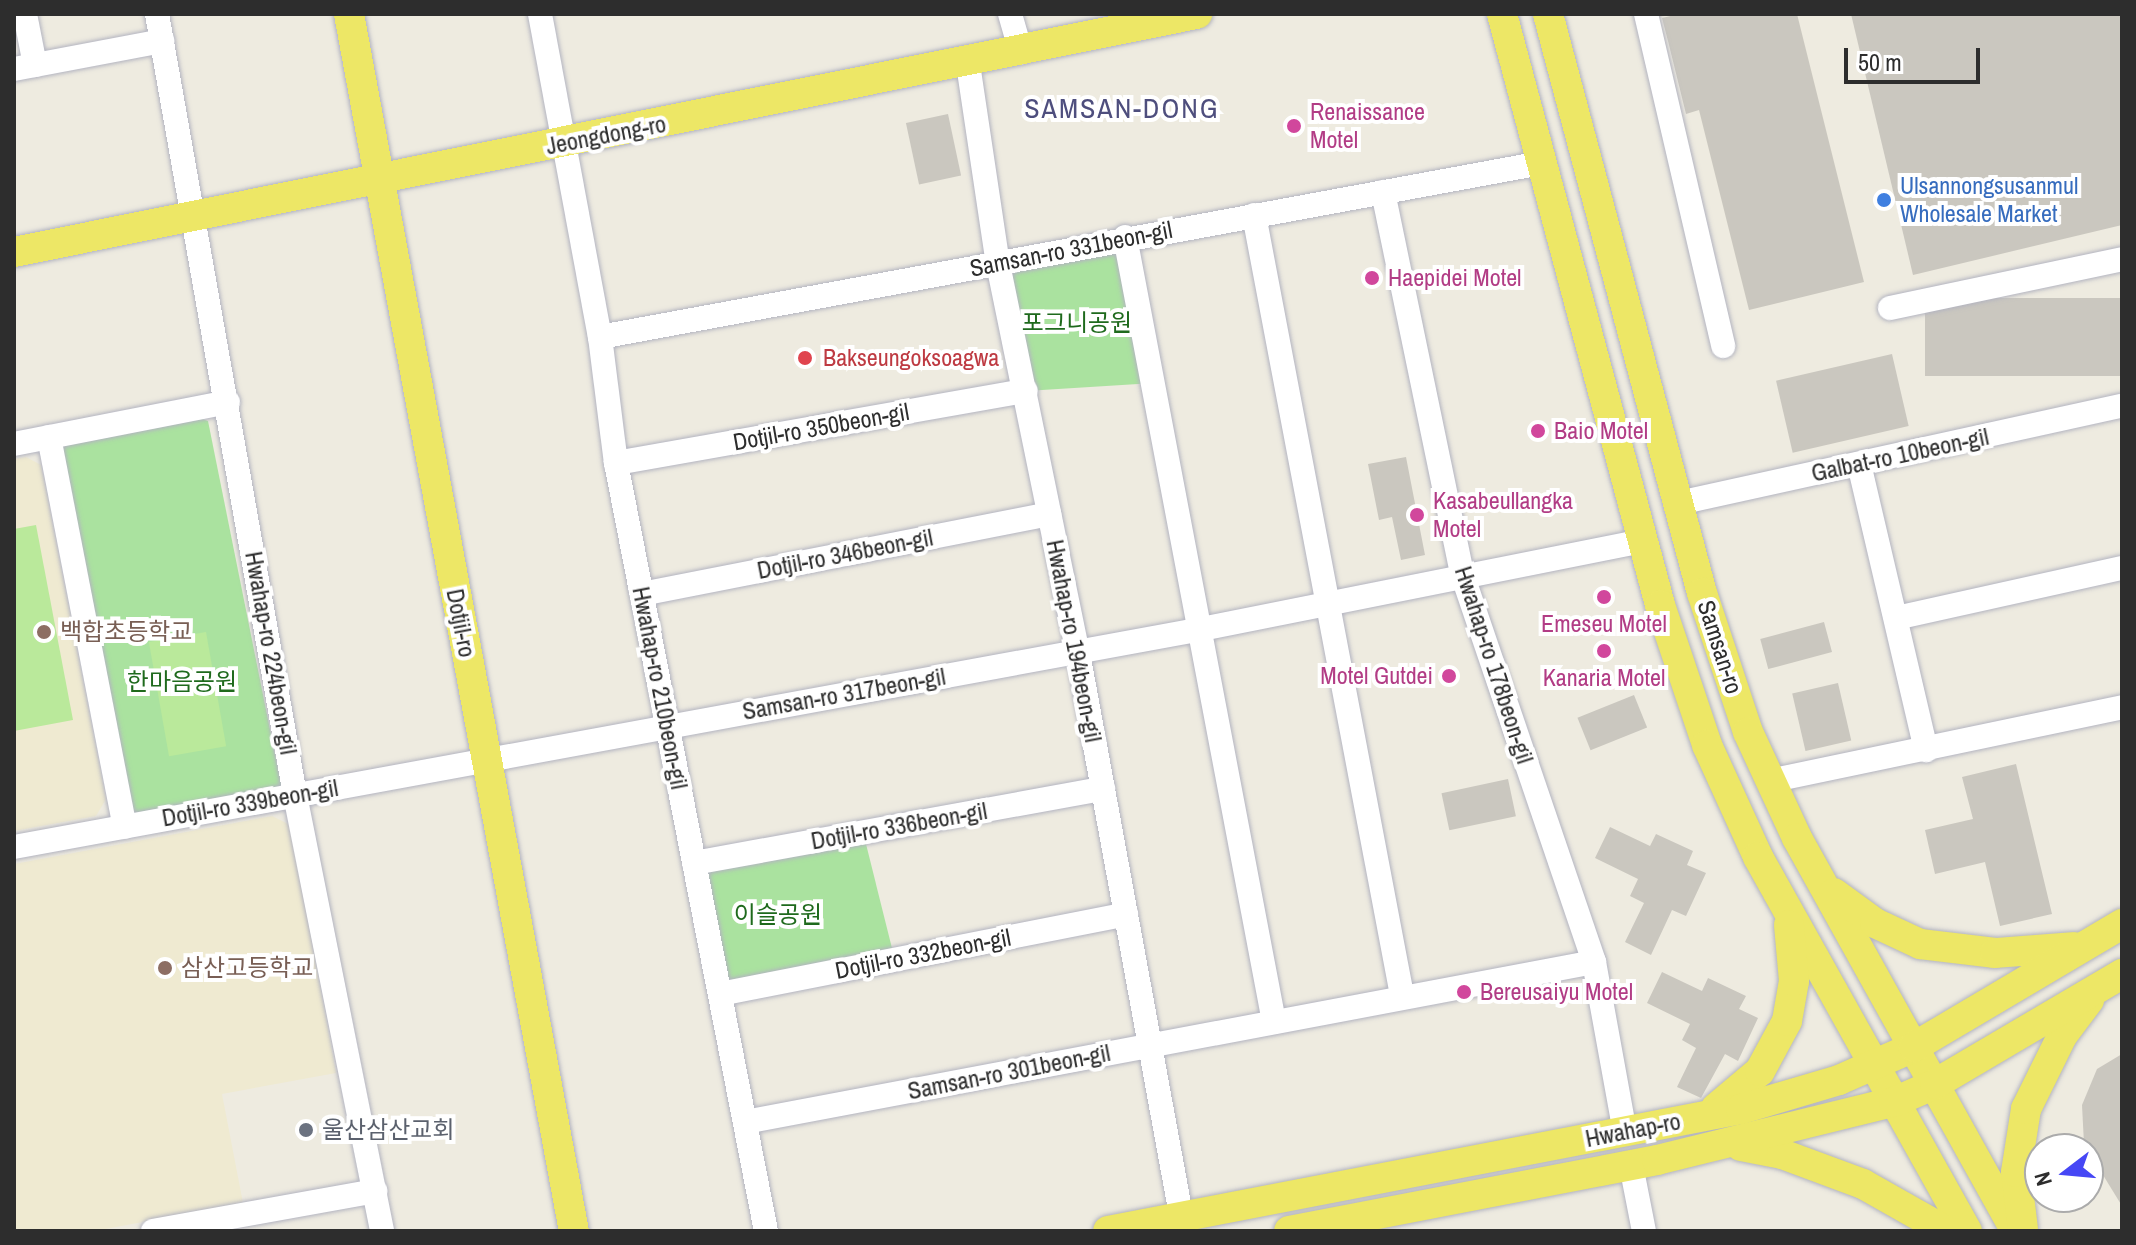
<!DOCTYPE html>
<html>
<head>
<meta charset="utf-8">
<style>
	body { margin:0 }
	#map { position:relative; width:2136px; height:1245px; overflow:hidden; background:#eeebe0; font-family:"Archivo Narrow","Noto Sans KR",sans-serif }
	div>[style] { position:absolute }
	.education>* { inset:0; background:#efead1 }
	.green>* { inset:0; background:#aae29f; transform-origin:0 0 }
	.pitch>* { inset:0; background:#bae99b; transform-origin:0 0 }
	.building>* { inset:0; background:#cac7bf; transform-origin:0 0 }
	.roads { filter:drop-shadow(0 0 2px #b3b4c0) drop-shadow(0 0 2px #b3b4c0) }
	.minor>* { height:24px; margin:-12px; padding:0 12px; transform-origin:12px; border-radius:12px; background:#fff }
	.major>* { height:30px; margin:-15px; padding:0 15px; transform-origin:15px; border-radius:15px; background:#ede766 }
	.dots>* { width:22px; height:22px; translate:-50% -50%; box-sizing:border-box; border:4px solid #fff; border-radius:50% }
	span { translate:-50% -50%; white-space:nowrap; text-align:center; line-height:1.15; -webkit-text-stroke:8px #fff; paint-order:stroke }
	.hotel-label { font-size:24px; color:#b23c85 }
	.left { translate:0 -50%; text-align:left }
	.right { translate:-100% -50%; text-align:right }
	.street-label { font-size:24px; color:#2d2d2d }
	.shop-label { font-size:24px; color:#366cbe }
	.park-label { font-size:24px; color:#1f6a1d }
	.health-label { font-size:24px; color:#be3a42 }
	.education-label { font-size:24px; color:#785e54 }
	.worship-label { font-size:24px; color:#5b616d }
	.quarter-label { font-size:28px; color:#4e4e7d; letter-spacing:2px }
	.frame { position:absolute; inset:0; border:16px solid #2d2d2d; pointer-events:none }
	.north { position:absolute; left:2024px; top:1133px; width:80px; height:80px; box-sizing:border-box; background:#fff; border:2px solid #ababab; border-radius:50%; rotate:254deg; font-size:22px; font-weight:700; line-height:32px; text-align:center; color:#2d2d2d }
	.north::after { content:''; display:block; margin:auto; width:28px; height:36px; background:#4647f5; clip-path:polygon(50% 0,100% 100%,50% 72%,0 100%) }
	.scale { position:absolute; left:1844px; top:48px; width:136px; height:36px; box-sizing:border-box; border:4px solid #2d2d2d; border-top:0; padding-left:10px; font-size:24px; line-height:28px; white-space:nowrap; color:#2d2d2d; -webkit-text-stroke:6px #fff; paint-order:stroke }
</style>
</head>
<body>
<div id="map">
	<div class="education">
		<i style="clip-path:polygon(26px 457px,41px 465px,106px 799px,96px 816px,14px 831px,14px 459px)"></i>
		<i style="clip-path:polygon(272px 816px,290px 825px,336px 1073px,222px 1094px,243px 1203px,95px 1231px,14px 1231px,14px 864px)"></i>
	</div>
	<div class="green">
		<i style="clip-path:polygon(1125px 237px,1154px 383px,1026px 391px,998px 264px)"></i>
		<i style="clip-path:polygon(202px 419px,208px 421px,282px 789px,131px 819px,57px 447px)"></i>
		<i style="left:863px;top:832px;width:132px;height:172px;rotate:76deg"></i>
	</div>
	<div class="pitch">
		<i style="clip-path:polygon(36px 525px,73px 720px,14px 731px,14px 529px)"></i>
		<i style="left:206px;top:632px;width:116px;height:58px;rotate:80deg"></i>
	</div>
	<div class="building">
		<i style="clip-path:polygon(1679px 14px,1797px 14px,1864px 282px,1749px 310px,1699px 110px,1686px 114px,1668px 41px,1662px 18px)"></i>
		<i style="clip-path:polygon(1851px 14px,2122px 14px,2122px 225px,1913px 275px)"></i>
		<i style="left:948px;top:114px;width:63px;height:43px;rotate:78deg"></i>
		<i style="left:2122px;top:298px;width:78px;height:197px;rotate:90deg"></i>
		<i style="left:1892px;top:354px;width:74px;height:119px;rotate:77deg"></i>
		<i style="clip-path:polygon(1406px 457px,1425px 555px,1401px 560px,1392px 517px,1379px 520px,1368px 464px)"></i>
		<i style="left:1824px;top:622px;width:31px;height:66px;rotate:75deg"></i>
		<i style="left:1838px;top:683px;width:59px;height:47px;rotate:77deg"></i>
		<i style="left:1634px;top:695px;width:35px;height:61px;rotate:68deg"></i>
		<i style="clip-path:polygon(2016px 764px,2052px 914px,2000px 926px,1985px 862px,1935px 874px,1925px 830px,1973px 819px,1962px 777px)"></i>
		<i style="left:1508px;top:779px;width:38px;height:68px;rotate:78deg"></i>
		<i style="clip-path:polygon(1610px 827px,1650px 846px,1656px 834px,1693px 851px,1687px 865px,1706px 873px,1686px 916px,1672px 910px,1651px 955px,1625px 942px,1644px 903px,1630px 896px,1638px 879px,1595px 858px)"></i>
		<i style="clip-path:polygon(1662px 972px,1702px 991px,1708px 978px,1746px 996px,1739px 1009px,1758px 1018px,1738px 1061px,1725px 1054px,1701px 1098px,1677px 1087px,1696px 1048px,1682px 1040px,1690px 1024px,1647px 1003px)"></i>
		<i style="clip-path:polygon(2122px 1054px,2122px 1206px,2084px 1144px,2082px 1105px,2097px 1069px)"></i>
	</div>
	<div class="roads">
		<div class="minor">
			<i style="left:25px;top:14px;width:52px;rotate:78.9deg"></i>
			<i style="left:157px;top:14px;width:793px;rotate:79.98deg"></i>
			<i style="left:295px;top:795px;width:445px;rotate:78.7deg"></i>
			<i style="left:540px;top:14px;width:329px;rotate:79.5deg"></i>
			<i style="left:600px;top:337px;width:127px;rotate:82.8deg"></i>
			<i style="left:616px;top:463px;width:783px;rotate:78.95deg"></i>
			<i style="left:1010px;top:14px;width:40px;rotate:74deg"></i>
			<i style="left:1646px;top:14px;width:341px;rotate:76.9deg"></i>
			<i style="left:968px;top:64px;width:202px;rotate:81.5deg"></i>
			<i style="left:998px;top:264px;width:397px;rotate:78.4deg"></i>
			<i style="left:1078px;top:653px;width:588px;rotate:79.61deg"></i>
			<i style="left:14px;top:69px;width:151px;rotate:-10.7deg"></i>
			<i style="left:1383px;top:192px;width:390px;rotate:78.3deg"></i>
			<i style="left:1462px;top:574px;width:410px;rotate:71.2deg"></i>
			<i style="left:1594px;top:962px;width:173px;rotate:79.7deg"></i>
			<i style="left:1254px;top:215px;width:794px;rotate:79.26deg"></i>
			<i style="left:1125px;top:237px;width:799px;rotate:79.25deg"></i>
			<i style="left:1890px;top:308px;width:237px;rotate:-11.9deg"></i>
			<i style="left:600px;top:337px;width:958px;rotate:-10.47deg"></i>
			<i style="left:49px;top:437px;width:397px;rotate:79deg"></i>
			<i style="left:14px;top:444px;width:218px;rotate:-11.1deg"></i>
			<i style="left:616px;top:463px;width:416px;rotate:-10deg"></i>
			<i style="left:1859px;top:464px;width:294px;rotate:76.8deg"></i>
			<i style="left:1679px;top:503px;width:453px;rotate:-12.4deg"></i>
			<i style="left:642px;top:594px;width:415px;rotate:-11.1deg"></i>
			<i style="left:1896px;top:618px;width:231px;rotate:-12.5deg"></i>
			<i style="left:1769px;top:781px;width:361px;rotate:-11.8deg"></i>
			<i style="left:14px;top:847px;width:1208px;rotate:-10.4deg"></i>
			<i style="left:1202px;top:629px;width:450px;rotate:-11.3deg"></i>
			<i style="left:694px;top:863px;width:416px;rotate:-10.3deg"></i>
			<i style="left:720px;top:994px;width:414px;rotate:-11.1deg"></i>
			<i style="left:745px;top:1122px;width:864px;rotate:-10.67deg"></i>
			<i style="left:1631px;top:1165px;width:67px;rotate:78.9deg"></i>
			<i style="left:153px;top:1231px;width:226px;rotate:-10.2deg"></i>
		</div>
		<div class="major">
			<i style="left:349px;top:14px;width:1238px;rotate:79.53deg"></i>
			<i style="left:1502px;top:14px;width:612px;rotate:75.03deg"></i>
			<i style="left:1660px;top:605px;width:148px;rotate:71.4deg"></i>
			<i style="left:1707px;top:745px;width:123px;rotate:65.5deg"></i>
			<i style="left:1758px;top:857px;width:428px;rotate:60.8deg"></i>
			<i style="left:1548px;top:14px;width:599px;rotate:75.11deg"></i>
			<i style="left:1702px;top:593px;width:146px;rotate:71.7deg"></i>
			<i style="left:1748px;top:732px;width:117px;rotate:65.2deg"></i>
			<i style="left:1797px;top:838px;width:450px;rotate:60.9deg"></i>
			<i style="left:14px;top:252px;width:1207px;rotate:-11.38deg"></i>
			<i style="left:1834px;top:893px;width:51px;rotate:36.2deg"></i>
			<i style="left:1875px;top:923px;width:50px;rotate:25deg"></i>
			<i style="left:1920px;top:944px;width:76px;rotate:6.8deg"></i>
			<i style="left:1995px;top:953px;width:79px;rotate:-4.3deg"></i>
			<i style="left:1716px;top:1108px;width:57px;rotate:-40.1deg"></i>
			<i style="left:1760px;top:1071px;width:57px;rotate:-61.6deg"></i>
			<i style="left:1787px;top:1021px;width:41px;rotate:-80.1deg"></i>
			<i style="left:1794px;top:981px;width:56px;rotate:-95.1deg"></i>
			<i style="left:1741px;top:1146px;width:42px;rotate:11deg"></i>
			<i style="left:1782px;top:1154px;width:86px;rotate:20.3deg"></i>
			<i style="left:1863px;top:1184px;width:95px;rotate:29.5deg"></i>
			<i style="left:2023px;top:1229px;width:57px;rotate:-97deg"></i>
			<i style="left:2016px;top:1172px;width:64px;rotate:-81deg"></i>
			<i style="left:2026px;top:1109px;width:81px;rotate:-63.7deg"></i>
			<i style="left:2062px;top:1036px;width:45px;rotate:-53.1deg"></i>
			<i style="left:1108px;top:1231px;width:645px;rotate:-10.91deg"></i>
			<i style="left:1741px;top:1109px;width:102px;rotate:-16.5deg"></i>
			<i style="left:1839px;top:1080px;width:82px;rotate:-23.7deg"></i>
			<i style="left:1914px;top:1047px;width:242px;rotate:-30.6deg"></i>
			<i style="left:1289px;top:1231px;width:375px;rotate:-10.9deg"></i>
			<i style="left:1657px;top:1160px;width:244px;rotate:-13.8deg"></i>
			<i style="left:1894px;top:1102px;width:45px;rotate:-23.7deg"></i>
			<i style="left:1935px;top:1084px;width:217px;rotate:-30.5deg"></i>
		</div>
	</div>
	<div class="dots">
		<i style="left:1294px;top:126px;background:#d1479c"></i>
		<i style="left:1884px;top:200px;background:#3f7fe0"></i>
		<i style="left:1372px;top:278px;background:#d1479c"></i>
		<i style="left:805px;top:358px;background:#e0444e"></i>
		<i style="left:1538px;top:431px;background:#d1479c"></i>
		<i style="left:1417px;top:515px;background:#d1479c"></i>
		<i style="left:1604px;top:597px;background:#d1479c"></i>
		<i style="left:44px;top:632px;background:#8d6e63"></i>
		<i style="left:1604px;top:651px;background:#d1479c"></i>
		<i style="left:1449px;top:676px;background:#d1479c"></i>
		<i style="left:165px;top:968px;background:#8d6e63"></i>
		<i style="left:1464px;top:992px;background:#d1479c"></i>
		<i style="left:306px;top:1130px;background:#6b7280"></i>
	</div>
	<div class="hotel-label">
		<span class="left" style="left:1310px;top:126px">Renaissance<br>Motel</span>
		<span class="left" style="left:1388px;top:278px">Haepidei Motel</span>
		<span class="left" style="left:1554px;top:431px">Baio Motel</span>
		<span class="left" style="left:1433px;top:515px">Kasabeullangka<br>Motel</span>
		<span style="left:1604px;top:624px">Emeseu Motel</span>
		<span class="right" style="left:1433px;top:676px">Motel Gutdei</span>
		<span style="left:1604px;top:678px">Kanaria Motel</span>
		<span class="left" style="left:1480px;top:992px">Bereusaiyu Motel</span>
	</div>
	<div class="street-label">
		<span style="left:606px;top:135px;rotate:-11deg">Jeongdong-ro</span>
		<span style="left:1071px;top:249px;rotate:-11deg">Samsan-ro 331beon-gil</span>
		<span style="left:821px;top:427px;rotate:-10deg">Dotjil-ro 350beon-gil</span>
		<span style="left:1900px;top:455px;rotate:-12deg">Galbat-ro 10beon-gil</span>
		<span style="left:845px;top:554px;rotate:-11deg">Dotjil-ro 346beon-gil</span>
		<span style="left:461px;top:623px;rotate:79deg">Dotjil-ro</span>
		<span style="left:1074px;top:641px;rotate:79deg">Hwahap-ro 194beon-gil</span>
		<span style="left:1720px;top:647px;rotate:72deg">Samsan-ro</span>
		<span style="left:271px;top:653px;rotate:80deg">Hwahap-ro 224beon-gil</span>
		<span style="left:1494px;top:665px;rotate:72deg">Hwahap-ro 178beon-gil</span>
		<span style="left:660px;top:688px;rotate:79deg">Hwahap-ro 210beon-gil</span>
		<span style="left:844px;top:694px;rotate:-10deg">Samsan-ro 317beon-gil</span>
		<span style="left:250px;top:803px;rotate:-10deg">Dotjil-ro 339beon-gil</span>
		<span style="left:899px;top:826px;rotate:-10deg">Dotjil-ro 336beon-gil</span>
		<span style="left:923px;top:954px;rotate:-11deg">Dotjil-ro 332beon-gil</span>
		<span style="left:1009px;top:1072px;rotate:-11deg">Samsan-ro 301beon-gil</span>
		<span style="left:1633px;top:1130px;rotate:-11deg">Hwahap-ro</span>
	</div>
	<div class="shop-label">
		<span class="left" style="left:1900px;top:200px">Ulsannongsusanmul<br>Wholesale Market</span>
	</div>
	<div class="park-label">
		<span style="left:1077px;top:323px">포그니공원</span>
		<span style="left:182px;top:682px">한마음공원</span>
		<span style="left:778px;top:915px">이슬공원</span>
	</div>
	<div class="health-label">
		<span class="left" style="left:823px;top:358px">Bakseungoksoagwa</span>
	</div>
	<div class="education-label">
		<span class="left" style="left:60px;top:632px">백합초등학교</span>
		<span class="left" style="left:181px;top:968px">삼산고등학교</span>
	</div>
	<div class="worship-label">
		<span class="left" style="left:322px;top:1130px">울산삼산교회</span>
	</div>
	<div class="quarter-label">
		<span style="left:1122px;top:108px">SAMSAN-DONG</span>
	</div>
	<div class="frame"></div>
	<div class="north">N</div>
	<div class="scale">50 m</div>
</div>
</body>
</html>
